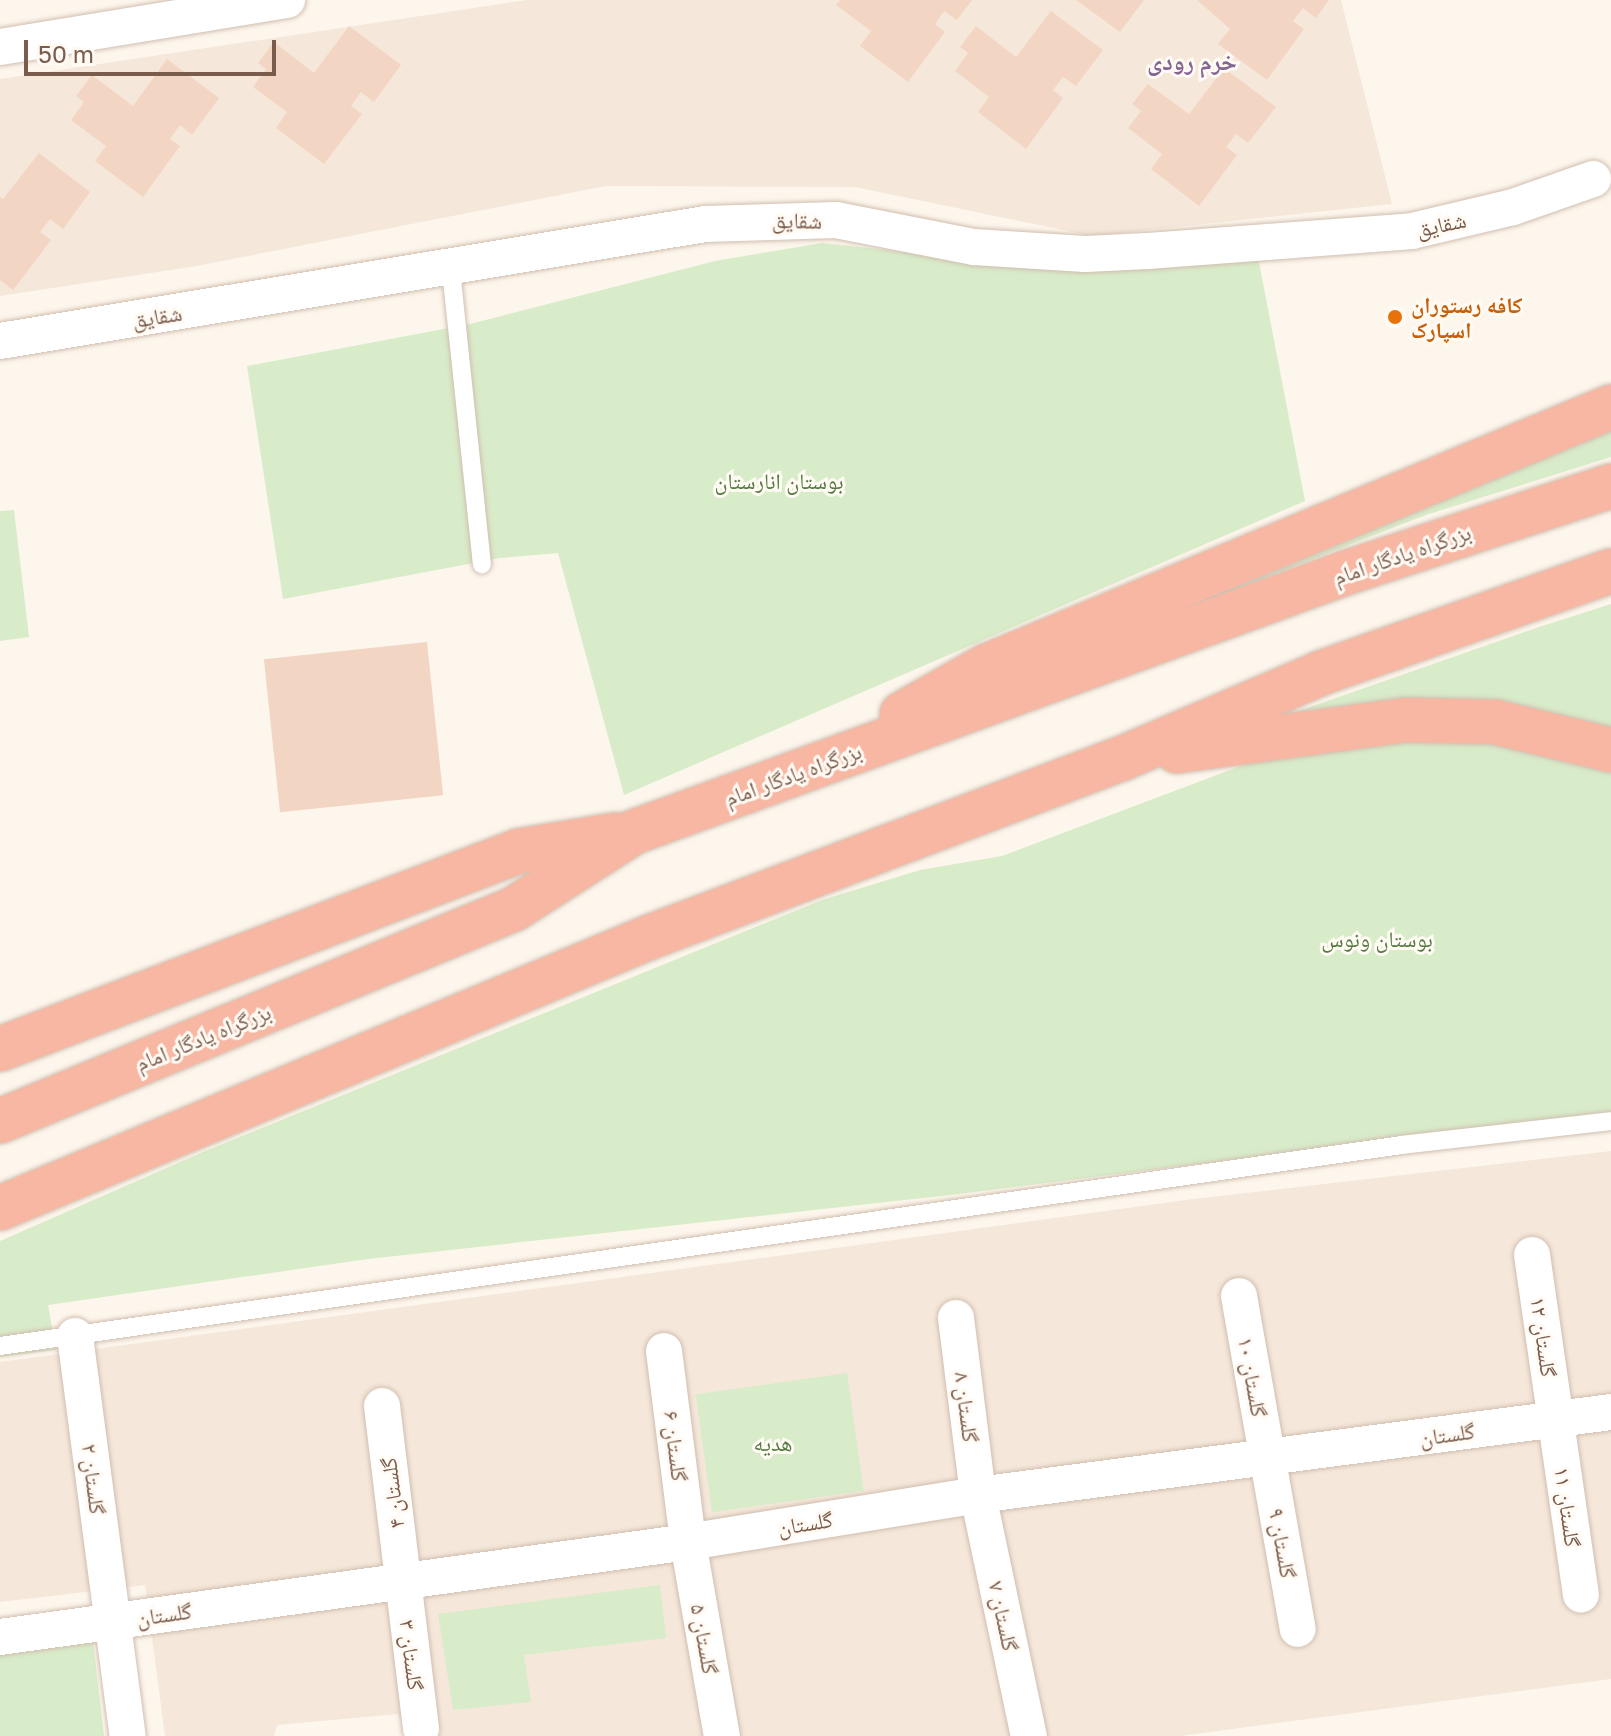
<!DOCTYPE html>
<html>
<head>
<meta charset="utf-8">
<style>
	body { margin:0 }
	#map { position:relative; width:1611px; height:1736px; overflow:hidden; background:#fdf6ec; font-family:"Golos Text","Noto Naskh Arabic",sans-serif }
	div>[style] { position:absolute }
	.residential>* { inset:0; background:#f5e8da }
	.green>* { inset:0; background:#d8ecc9; transform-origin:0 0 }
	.building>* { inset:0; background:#f3d5c3; transform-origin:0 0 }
	.roads { filter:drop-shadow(0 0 2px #d1beb0) drop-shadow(0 0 2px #d1beb0) }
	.lane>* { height:18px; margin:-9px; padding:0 9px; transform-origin:9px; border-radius:9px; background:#fff }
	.street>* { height:36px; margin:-18px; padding:0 18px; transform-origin:18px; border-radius:18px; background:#fff }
	.highway>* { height:44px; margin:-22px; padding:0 22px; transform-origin:22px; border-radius:22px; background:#f7b7a3 }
	.dots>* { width:22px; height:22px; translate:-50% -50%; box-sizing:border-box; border:4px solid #fffaf3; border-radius:50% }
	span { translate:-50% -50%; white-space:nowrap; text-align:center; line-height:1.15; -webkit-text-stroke:6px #fffaf3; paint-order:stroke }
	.street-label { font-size:22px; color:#7a5c4d }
	.food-label { font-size:22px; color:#c56008; font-weight:700 }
	.left { translate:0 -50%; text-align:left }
	.park-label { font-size:22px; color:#537a41 }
	.neighbourhood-label { font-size:24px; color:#846695; font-weight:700 }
	.scale { position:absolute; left:24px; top:40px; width:252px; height:36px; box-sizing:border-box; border:4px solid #7a5c4d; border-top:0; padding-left:10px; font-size:24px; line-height:28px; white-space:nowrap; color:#7a5c4d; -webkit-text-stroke:6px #fffaf3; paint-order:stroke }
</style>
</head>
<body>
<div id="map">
	<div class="residential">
		<i style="clip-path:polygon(527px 0,1341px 0,1392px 204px,1092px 236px,855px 187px,606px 186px,197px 266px,0 296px,0 79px)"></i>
		<i style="clip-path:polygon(1611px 1151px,1611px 1679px,1180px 1736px,411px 1736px,398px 1714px,277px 1725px,274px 1736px,165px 1736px,145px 1585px,0 1602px,0 1362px,1193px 1199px)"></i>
	</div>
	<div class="green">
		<i style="clip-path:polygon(822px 243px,1094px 272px,1258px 257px,1305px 501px,624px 795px,558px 553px,500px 558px,283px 599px,247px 366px,470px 324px,715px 261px)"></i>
		<i style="clip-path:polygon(1611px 422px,1611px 457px,1426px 515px,1103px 641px)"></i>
		<i style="clip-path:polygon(14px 510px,29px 637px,0 641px,0 511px)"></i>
		<i style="clip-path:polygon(1611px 604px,1611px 730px,1247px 729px,1539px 627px)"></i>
		<i style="clip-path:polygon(1444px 734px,1611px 766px,1611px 1112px,959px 1194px,368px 1259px,48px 1305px,56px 1350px,0 1357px,0 1241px,203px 1152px,822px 900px,920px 870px,1002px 856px,1275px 753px)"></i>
		<i style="left:847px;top:1373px;width:119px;height:153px;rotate:82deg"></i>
		<i style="clip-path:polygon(660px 1585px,666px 1638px,524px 1655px,531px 1702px,453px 1710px,438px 1614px)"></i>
		<i style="clip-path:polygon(93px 1641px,104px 1736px,0 1736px,0 1653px)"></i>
	</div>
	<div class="building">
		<i style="clip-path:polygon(840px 0,972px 0,957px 20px,944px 11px,935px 24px,945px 32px,908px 82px,860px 46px,871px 31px,836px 5px)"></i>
		<i style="clip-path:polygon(1076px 0,1144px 0,1120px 32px)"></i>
		<i style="clip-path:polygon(1197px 0,1329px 0,1316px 18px,1303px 8px,1293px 21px,1304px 29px,1267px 80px,1218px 44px,1230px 29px)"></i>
		<i style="clip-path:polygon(1051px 11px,1103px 50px,1076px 86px,1063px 77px,1053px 90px,1063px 98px,1026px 149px,978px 112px,989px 97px,955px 71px,968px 53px,960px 47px,976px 26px,1016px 57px)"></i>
		<i style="clip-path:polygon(349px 26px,401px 65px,374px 102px,361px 92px,351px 106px,362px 114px,324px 164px,276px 128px,287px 112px,253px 87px,266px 69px,258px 63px,274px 42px,314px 73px)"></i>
		<i style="clip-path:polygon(167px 59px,219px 98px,192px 135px,180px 125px,170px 139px,180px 146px,143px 197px,95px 161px,106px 146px,71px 120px,84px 102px,76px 96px,92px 75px,133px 106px)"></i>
		<i style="clip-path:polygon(1224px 68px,1276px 107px,1248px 143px,1236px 134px,1226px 147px,1237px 155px,1199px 206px,1151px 169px,1162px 154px,1128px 128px,1141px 111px,1132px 104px,1148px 84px,1189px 114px)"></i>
		<i style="clip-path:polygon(39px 153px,90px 192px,63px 229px,50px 219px,40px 232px,51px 240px,13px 290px,0 280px,0 197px,3px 199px)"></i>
		<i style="left:427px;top:642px;width:154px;height:164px;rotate:84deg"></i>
	</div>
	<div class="roads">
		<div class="lane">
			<i style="left:451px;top:270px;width:296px;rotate:84deg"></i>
			<i style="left:0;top:1346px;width:1415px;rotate:-8.16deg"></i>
			<i style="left:1401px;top:1145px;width:211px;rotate:-6.5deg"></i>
		</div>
		<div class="street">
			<i style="left:0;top:47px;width:291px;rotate:-9.3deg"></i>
			<i style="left:0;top:341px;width:715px;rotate:-9.42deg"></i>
			<i style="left:705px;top:224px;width:131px;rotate:-1.7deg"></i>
			<i style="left:836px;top:220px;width:141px;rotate:11.1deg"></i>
			<i style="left:974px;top:247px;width:111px;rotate:3.6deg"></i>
			<i style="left:1085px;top:254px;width:63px;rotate:-2.7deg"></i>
			<i style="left:1148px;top:251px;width:265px;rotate:-4.3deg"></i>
			<i style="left:1412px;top:231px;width:104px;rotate:-13.4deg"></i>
			<i style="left:1513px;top:207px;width:85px;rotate:-19.3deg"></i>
			<i style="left:1532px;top:1255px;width:343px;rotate:81.8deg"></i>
			<i style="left:1239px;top:1296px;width:338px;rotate:80deg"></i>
			<i style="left:956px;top:1318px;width:178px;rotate:82.9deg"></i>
			<i style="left:978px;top:1495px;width:246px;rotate:78.1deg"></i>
			<i style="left:75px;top:1336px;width:403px;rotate:82.5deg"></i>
			<i style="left:664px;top:1351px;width:193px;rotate:82.8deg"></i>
			<i style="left:688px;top:1542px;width:197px;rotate:80.1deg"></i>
			<i style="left:382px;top:1406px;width:325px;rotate:83.1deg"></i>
			<i style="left:0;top:1637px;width:695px;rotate:-7.86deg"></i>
			<i style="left:688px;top:1542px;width:294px;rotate:-9.2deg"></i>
			<i style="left:978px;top:1495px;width:638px;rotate:-7.47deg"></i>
		</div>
		<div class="highway">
			<i style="left:902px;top:714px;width:98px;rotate:-29.5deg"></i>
			<i style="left:987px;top:666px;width:676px;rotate:-22.54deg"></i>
			<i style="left:1177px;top:751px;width:231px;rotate:-7.7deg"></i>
			<i style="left:1406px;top:720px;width:89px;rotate:1.3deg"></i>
			<i style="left:1495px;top:722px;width:119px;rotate:13.6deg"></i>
			<i style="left:0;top:1049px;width:555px;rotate:-20.88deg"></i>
			<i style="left:519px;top:851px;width:98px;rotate:-9.4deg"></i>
			<i style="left:0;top:1121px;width:556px;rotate:-22.41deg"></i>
			<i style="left:514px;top:909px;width:143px;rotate:-32.7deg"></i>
			<i style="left:634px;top:832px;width:760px;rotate:-20.01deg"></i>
			<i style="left:1348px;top:572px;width:277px;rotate:-18.1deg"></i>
			<i style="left:0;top:1208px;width:704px;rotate:-22.63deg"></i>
			<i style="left:650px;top:937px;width:506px;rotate:-20.73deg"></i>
			<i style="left:1123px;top:758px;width:215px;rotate:-23.2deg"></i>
			<i style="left:1321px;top:673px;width:307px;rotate:-19.4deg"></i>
		</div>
	</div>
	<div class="dots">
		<i style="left:1395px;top:317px;background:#e8710a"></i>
	</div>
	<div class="street-label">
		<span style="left:797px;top:220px;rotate:1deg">شقایق</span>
		<span style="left:1441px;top:224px;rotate:-12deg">شقایق</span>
		<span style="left:157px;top:316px;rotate:-9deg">شقایق</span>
		<span style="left:1402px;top:554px;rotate:-19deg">بزرگراه یادگار امام</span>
		<span style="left:793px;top:774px;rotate:-20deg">بزرگراه یادگار امام</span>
		<span style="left:203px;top:1037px;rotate:-22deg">بزرگراه یادگار امام</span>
		<span style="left:1544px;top:1337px;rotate:82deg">گلستان ۱۲</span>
		<span style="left:1253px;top:1377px;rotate:80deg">گلستان ۱۰</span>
		<span style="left:967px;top:1407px;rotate:83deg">گلستان ۸</span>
		<span style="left:1447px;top:1434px;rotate:-8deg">گلستان</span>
		<span style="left:676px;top:1446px;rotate:83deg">گلستان ۶</span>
		<span style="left:94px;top:1479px;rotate:83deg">گلستان ۲</span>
		<span style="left:392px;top:1493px;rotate:-97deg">گلستان ۴</span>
		<span style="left:1568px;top:1507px;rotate:82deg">گلستان ۱۱</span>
		<span style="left:805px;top:1523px;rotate:-9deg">گلستان</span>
		<span style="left:1283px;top:1543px;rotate:80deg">گلستان ۹</span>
		<span style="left:164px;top:1614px;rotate:-8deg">گلستان</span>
		<span style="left:1004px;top:1616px;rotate:78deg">گلستان ۷</span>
		<span style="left:705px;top:1639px;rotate:80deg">گلستان ۵</span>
		<span style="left:412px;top:1655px;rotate:83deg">گلستان ۳</span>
	</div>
	<div class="food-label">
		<span class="left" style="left:1411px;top:317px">کافه رستوران<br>اسپارک</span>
	</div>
	<div class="park-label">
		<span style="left:779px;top:481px">بوستان انارستان</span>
		<span style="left:1377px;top:939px">بوستان ونوس</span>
		<span style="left:773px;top:1443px">هدیه</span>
	</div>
	<div class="neighbourhood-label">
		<span style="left:1192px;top:61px">خرم رودی</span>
	</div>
	<div class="scale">50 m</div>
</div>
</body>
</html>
